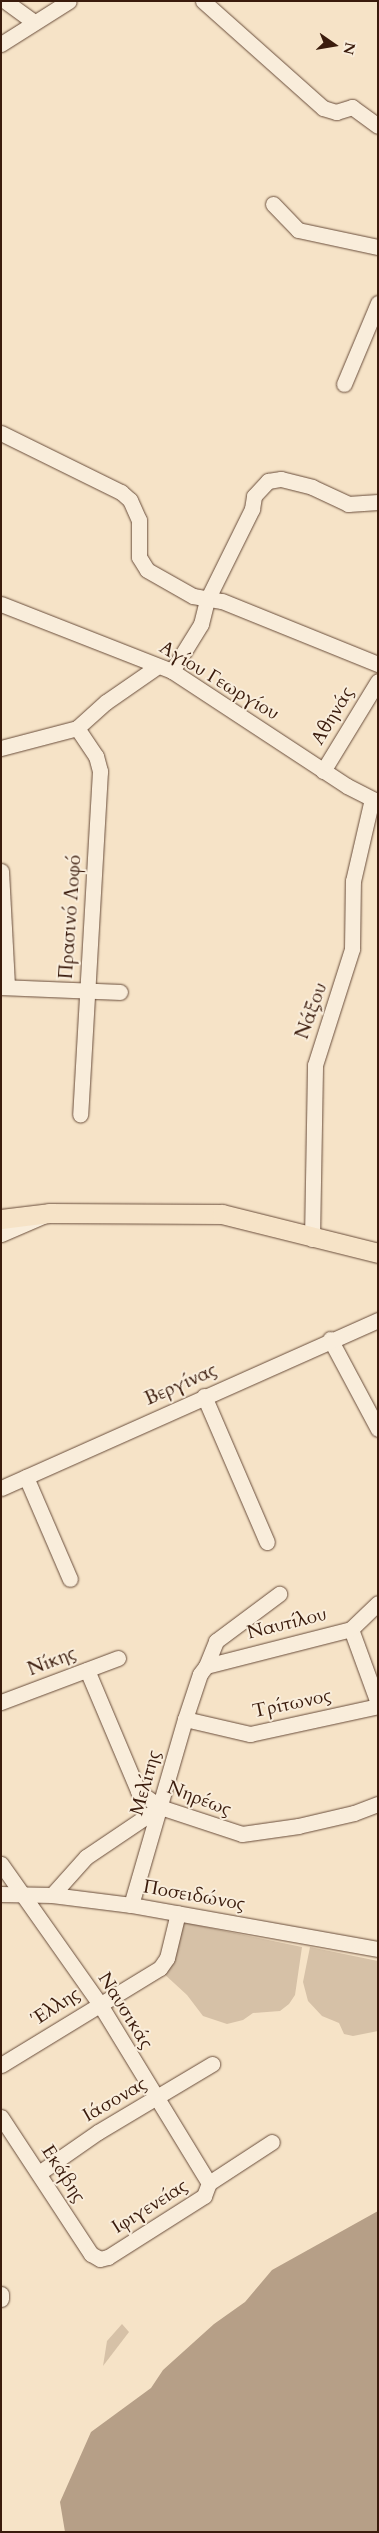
<!DOCTYPE html>
<html>
<head>
<meta charset="utf-8">
<style>
	body { margin:0 }
	#map { position:relative; width:379px; height:2533px; overflow:hidden; background:#f6e3c7; font-family:Cardo,serif }
	div>[style] { position:absolute }
	.green>* { inset:0; background:#d6c1a7 }
	.water>* { inset:0; background:#b69f87 }
	.roads { filter:drop-shadow(0 0 1px #694d3b) drop-shadow(0 0 1px #694d3b) }
	.minor>* { height:15px; margin:-7.5px; padding:0 7.5px; transform-origin:7.5px; border-radius:7.5px; background:#f9eddb }
	.major>* { height:19px; margin:-9.5px; padding:0 9.5px; transform-origin:9.5px; border-radius:9.5px; background:#f6e3c7 }
	span { translate:-50% -50%; white-space:nowrap; text-align:center; line-height:1.15; -webkit-text-stroke:4px #f9eddb; paint-order:stroke }
	.street-label { font-size:19px; color:#3a1b0c }
	.frame { position:absolute; inset:0; border:2px solid #3a1b0c; pointer-events:none }
	.north { position:absolute; left:309px; top:20px; width:50px; height:50px; -webkit-text-stroke:4px #f9eddb; paint-order:stroke; rotate:103deg; font-size:14px; font-weight:700; line-height:20px; text-align:center; color:#3a1b0c }
	.north::after { content:''; display:block; margin:auto; width:18px; height:22px; background:#3a1b0c; clip-path:polygon(50% 0,100% 100%,50% 72%,0 100%) }
</style>
</head>
<body>
<div id="map">
	<div class="green">
		<i style="clip-path:polygon(182px 1922px,302px 1947px,295px 1995px,289px 2004px,280px 2011px,253px 2013px,243px 2020px,227px 2024px,203px 2016px,187px 1995px,162px 1972px)"></i>
		<i style="clip-path:polygon(310px 1947px,378px 1961px,378px 2031px,353px 2036px,344px 2034px,339px 2023px,322px 2016px,308px 2001px,303px 1982px)"></i>
		<i style="clip-path:polygon(122px 2324px,129px 2332px,103px 2366px,107px 2341px)"></i>
	</div>
	<div class="water">
		<i style="clip-path:polygon(378px 2211px,378px 2532px,65px 2532px,60px 2502px,91px 2432px,151px 2388px,163px 2370px,214px 2324px,245px 2302px,272px 2270px)"></i>
	</div>
	<div class="roads">
		<div class="minor">
			<i style="left:5px;top:1px;width:36px;rotate:36deg"></i>
			<i style="left:203px;top:1px;width:161px;rotate:41.7deg"></i>
			<i style="left:323px;top:108px;width:14px;rotate:17deg"></i>
			<i style="left:336px;top:112px;width:17px;rotate:-17deg"></i>
			<i style="left:352px;top:107px;width:32px;rotate:36deg"></i>
			<i style="left:1px;top:44px;width:80px;rotate:-32.3deg"></i>
			<i style="left:273px;top:204px;width:36px;rotate:46deg"></i>
			<i style="left:298px;top:230px;width:82px;rotate:12deg"></i>
			<i style="left:344px;top:384px;width:88px;rotate:-67.2deg"></i>
			<i style="left:1px;top:433px;width:134px;rotate:26.2deg"></i>
			<i style="left:121px;top:492px;width:12px;rotate:42deg"></i>
			<i style="left:130px;top:500px;width:22px;rotate:66deg"></i>
			<i style="left:139px;top:520px;width:37px;rotate:90deg"></i>
			<i style="left:139px;top:557px;width:15px;rotate:58deg"></i>
			<i style="left:147px;top:570px;width:53px;rotate:29.5deg"></i>
			<i style="left:193px;top:596px;width:29px;rotate:10deg"></i>
			<i style="left:222px;top:601px;width:168px;rotate:22deg"></i>
			<i style="left:1px;top:604px;width:184px;rotate:21.4deg"></i>
			<i style="left:172px;top:671px;width:209px;rotate:33.3deg"></i>
			<i style="left:347px;top:786px;width:35px;rotate:27deg"></i>
			<i style="left:172px;top:671px;width:55px;rotate:-58.3deg"></i>
			<i style="left:201px;top:624px;width:25px;rotate:-76deg"></i>
			<i style="left:207px;top:600px;width:102px;rotate:-63.7deg"></i>
			<i style="left:252px;top:509px;width:13px;rotate:-81deg"></i>
			<i style="left:254px;top:496px;width:21px;rotate:-47deg"></i>
			<i style="left:268px;top:481px;width:13px;rotate:-9deg"></i>
			<i style="left:281px;top:479px;width:32px;rotate:14deg"></i>
			<i style="left:312px;top:487px;width:40px;rotate:25deg"></i>
			<i style="left:348px;top:504px;width:30px;rotate:-4deg"></i>
			<i style="left:77px;top:728px;width:34px;rotate:56deg"></i>
			<i style="left:96px;top:756px;width:16px;rotate:75deg"></i>
			<i style="left:100px;top:771px;width:344px;rotate:93.3deg"></i>
			<i style="left:1px;top:748px;width:79px;rotate:-14.7deg"></i>
			<i style="left:77px;top:728px;width:39px;rotate:-42deg"></i>
			<i style="left:106px;top:702px;width:63px;rotate:-34.7deg"></i>
			<i style="left:323px;top:771px;width:105px;rotate:-58.6deg"></i>
			<i style="left:1px;top:871px;width:116px;rotate:87deg"></i>
			<i style="left:1px;top:987px;width:119px;rotate:2.4deg"></i>
			<i style="left:1px;top:1234px;width:46px;rotate:-23.2deg"></i>
			<i style="left:312px;top:1239px;width:174px;rotate:-89deg"></i>
			<i style="left:315px;top:1065px;width:122px;rotate:-72.3deg"></i>
			<i style="left:352px;top:949px;width:68px;rotate:-89.2deg"></i>
			<i style="left:353px;top:881px;width:84px;rotate:-77deg"></i>
			<i style="left:330px;top:1339px;width:102px;rotate:61.9deg"></i>
			<i style="left:204px;top:1396px;width:159px;rotate:66.7deg"></i>
			<i style="left:26px;top:1477px;width:111px;rotate:66.7deg"></i>
			<i style="left:1px;top:1488px;width:413px;rotate:-24deg"></i>
			<i style="left:351px;top:1629px;width:79px;rotate:70deg"></i>
			<i style="left:206px;top:1666px;width:27px;rotate:-68deg"></i>
			<i style="left:216px;top:1641px;width:79px;rotate:-36.7deg"></i>
			<i style="left:87px;top:1670px;width:131px;rotate:67.1deg"></i>
			<i style="left:138px;top:1791px;width:27px;rotate:36deg"></i>
			<i style="left:160px;top:1807px;width:86px;rotate:18.2deg"></i>
			<i style="left:242px;top:1834px;width:57px;rotate:-8.1deg"></i>
			<i style="left:298px;top:1826px;width:57px;rotate:-13.1deg"></i>
			<i style="left:354px;top:1813px;width:26px;rotate:-21deg"></i>
			<i style="left:1px;top:1702px;width:125px;rotate:-20.6deg"></i>
			<i style="left:185px;top:1719px;width:67px;rotate:13deg"></i>
			<i style="left:250px;top:1734px;width:131px;rotate:-12.3deg"></i>
			<i style="left:1px;top:1864px;width:170px;rotate:54.8deg"></i>
			<i style="left:99px;top:2003px;width:211px;rotate:58.6deg"></i>
			<i style="left:1px;top:1894px;width:51px;rotate:1.1deg"></i>
			<i style="left:52px;top:1895px;width:80px;rotate:7.2deg"></i>
			<i style="left:131px;top:1905px;width:251px;rotate:10.1deg"></i>
			<i style="left:52px;top:1895px;width:51px;rotate:-48.2deg"></i>
			<i style="left:86px;top:1857px;width:89px;rotate:-34deg"></i>
			<i style="left:131px;top:1905px;width:194px;rotate:-73.8deg"></i>
			<i style="left:185px;top:1719px;width:47px;rotate:-71.6deg"></i>
			<i style="left:200px;top:1674px;width:10px;rotate:-53deg"></i>
			<i style="left:206px;top:1666px;width:150px;rotate:-14.3deg"></i>
			<i style="left:351px;top:1629px;width:37px;rotate:-44deg"></i>
			<i style="left:1px;top:2065px;width:186px;rotate:-31.4deg"></i>
			<i style="left:160px;top:1968px;width:12px;rotate:-55deg"></i>
			<i style="left:167px;top:1958px;width:46px;rotate:-76.3deg"></i>
			<i style="left:1px;top:2117px;width:164px;rotate:56.7deg"></i>
			<i style="left:91px;top:2254px;width:10px;rotate:29deg"></i>
			<i style="left:100px;top:2259px;width:8px;rotate:-14deg"></i>
			<i style="left:108px;top:2257px;width:114px;rotate:-32.4deg"></i>
			<i style="left:204px;top:2196px;width:14px;rotate:-69deg"></i>
			<i style="left:209px;top:2183px;width:75px;rotate:-33.1deg"></i>
			<i style="left:39px;top:2173px;width:72px;rotate:-34.8deg"></i>
			<i style="left:98px;top:2132px;width:133px;rotate:-30.8deg"></i>
			<i style="left:1px;top:2294px;width:5px;rotate:90deg"></i>
		</div>
		<div class="major">
			<i style="left:1px;top:1219px;width:48px;rotate:-7.1deg"></i>
			<i style="left:49px;top:1213px;width:173px;rotate:0.3deg"></i>
			<i style="left:222px;top:1214px;width:161px;rotate:14deg"></i>
		</div>
	</div>
	<div class="street-label">
		<span style="left:219px;top:681px;rotate:31deg">Αγίου Γεωργίου</span>
		<span style="left:333px;top:716px;rotate:-59deg">Αθηνάς</span>
		<span style="left:71px;top:917px;rotate:-86deg">Πρασινό Λοφό</span>
		<span style="left:312px;top:1011px;rotate:-70deg">Νάξου</span>
		<span style="left:181px;top:1385px;rotate:-24deg">Βεργίνας</span>
		<span style="left:287px;top:1624px;rotate:-14deg">Ναυτίλου</span>
		<span style="left:52px;top:1662px;rotate:-21deg">Νίκης</span>
		<span style="left:292px;top:1704px;rotate:-12deg">Τρίτωνος</span>
		<span style="left:146px;top:1783px;rotate:-74deg">Μελίτης</span>
		<span style="left:199px;top:1799px;rotate:21deg">Νηρέως</span>
		<span style="left:194px;top:1896px;rotate:10deg">Ποσειδώνος</span>
		<span style="left:56px;top:2007px;rotate:-33deg">Έλλης</span>
		<span style="left:125px;top:2011px;rotate:58deg">Ναυσικάς</span>
		<span style="left:115px;top:2100px;rotate:-30deg">Ιάσονας</span>
		<span style="left:63px;top:2174px;rotate:57deg">Εκάβης</span>
		<span style="left:150px;top:2207px;rotate:-32deg">Ιφιγενείας</span>
	</div>
	<div class="frame"></div>
	<div class="north">N</div>
</div>
</body>
</html>
